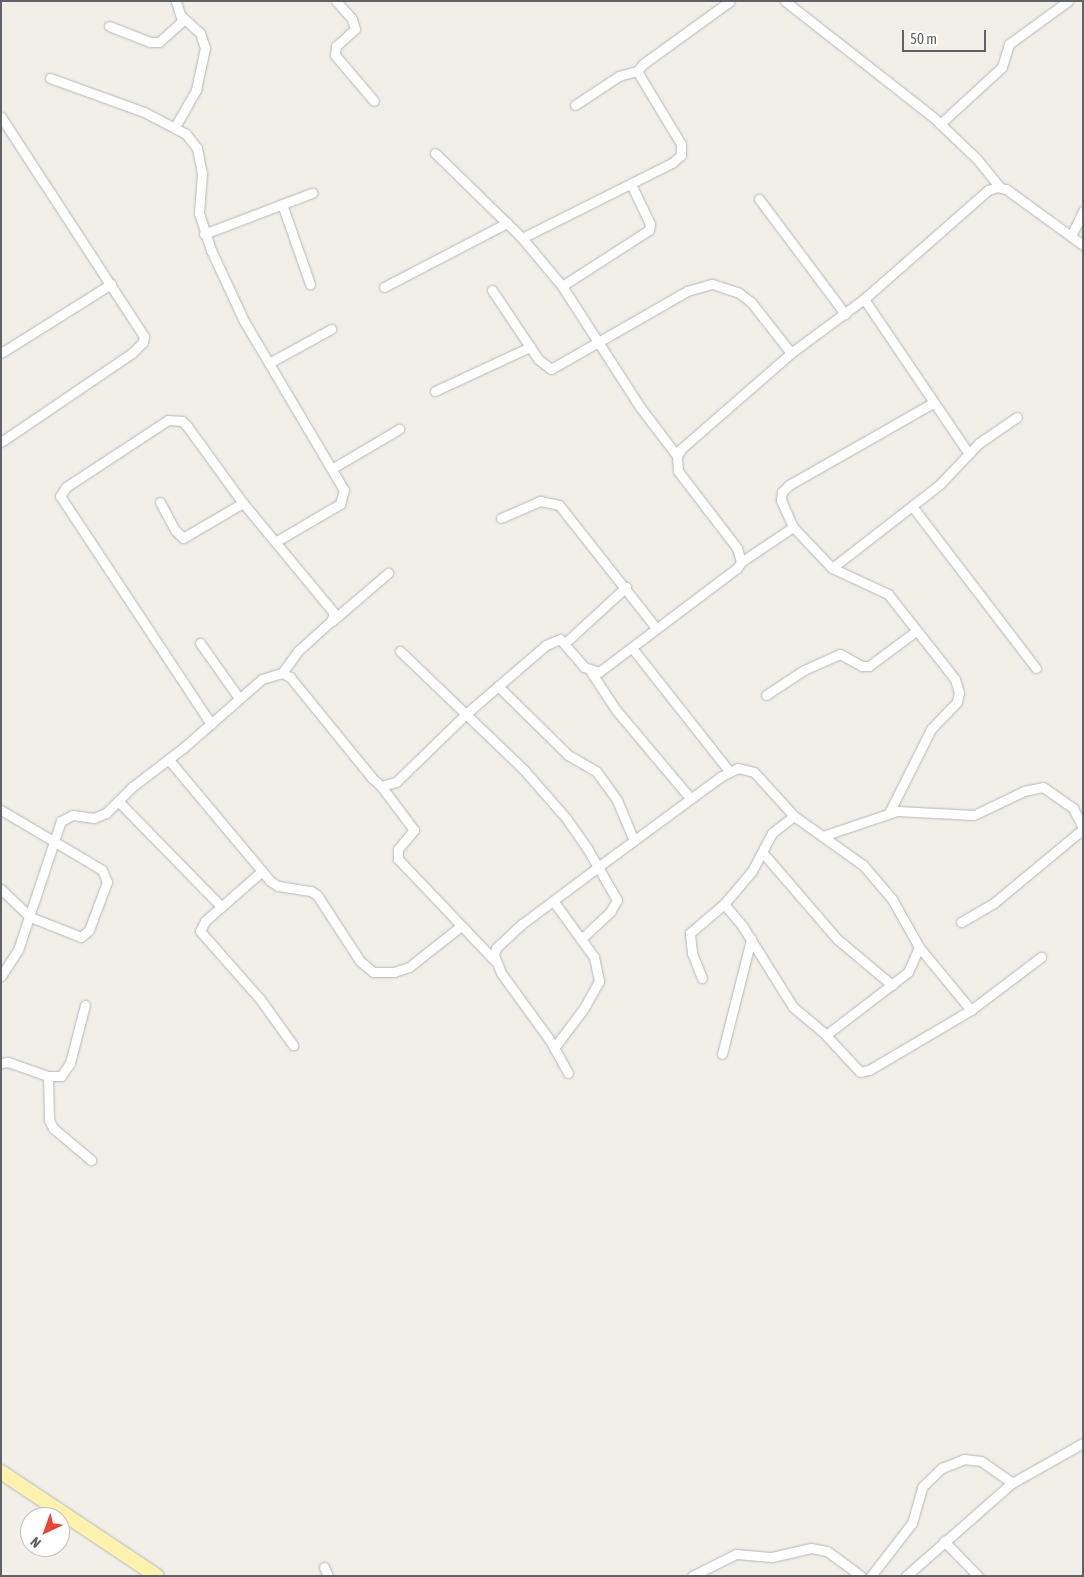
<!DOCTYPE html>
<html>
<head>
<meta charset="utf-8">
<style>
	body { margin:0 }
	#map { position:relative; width:1084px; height:1577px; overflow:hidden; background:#f1efe8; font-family:"Asap Condensed",sans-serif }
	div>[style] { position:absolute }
	.roads { filter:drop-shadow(0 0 1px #b5b8bc) drop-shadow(0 0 1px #b5b8bc) }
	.minor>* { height:9px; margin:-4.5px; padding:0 4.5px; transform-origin:4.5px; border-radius:4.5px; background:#fff }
	.primary>* { height:14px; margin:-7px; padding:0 7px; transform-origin:7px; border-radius:7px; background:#fff2af }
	span { translate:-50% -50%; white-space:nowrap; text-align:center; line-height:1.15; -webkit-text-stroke:4px #fff; paint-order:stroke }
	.frame { position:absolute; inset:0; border:2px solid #5f6368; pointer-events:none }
	.north { position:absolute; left:20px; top:1507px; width:50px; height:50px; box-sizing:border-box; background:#fff; border:1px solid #bfc1c3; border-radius:50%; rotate:222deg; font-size:14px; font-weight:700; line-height:20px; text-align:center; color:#5f6368 }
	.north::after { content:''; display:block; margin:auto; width:18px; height:22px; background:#ea4335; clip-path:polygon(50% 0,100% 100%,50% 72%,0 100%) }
	.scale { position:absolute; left:902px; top:30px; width:84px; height:22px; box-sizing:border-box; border:2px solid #5f6368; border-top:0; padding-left:6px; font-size:15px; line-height:18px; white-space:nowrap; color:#5f6368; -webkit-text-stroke:4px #fff; paint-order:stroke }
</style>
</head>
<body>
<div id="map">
	<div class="roads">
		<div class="minor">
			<i style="left:336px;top:1px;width:24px;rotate:48deg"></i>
			<i style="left:352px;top:19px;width:10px;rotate:73deg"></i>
			<i style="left:355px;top:29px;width:25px;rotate:138deg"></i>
			<i style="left:336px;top:46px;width:9px;rotate:96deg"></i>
			<i style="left:335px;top:55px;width:60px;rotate:49.7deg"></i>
			<i style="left:785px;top:1px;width:189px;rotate:38.1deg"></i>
			<i style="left:934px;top:118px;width:59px;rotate:43.6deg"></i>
			<i style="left:977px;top:159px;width:36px;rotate:51deg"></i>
			<i style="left:109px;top:26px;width:44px;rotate:21.3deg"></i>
			<i style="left:150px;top:42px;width:9px"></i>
			<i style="left:159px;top:42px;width:31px;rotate:-42deg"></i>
			<i style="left:182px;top:21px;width:21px;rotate:-107deg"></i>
			<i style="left:50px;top:78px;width:100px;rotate:19.9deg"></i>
			<i style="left:144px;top:112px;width:47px;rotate:27.6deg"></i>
			<i style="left:186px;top:134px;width:18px;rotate:52deg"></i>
			<i style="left:197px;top:148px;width:25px;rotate:79deg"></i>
			<i style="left:202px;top:173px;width:40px;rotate:94.3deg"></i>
			<i style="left:199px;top:213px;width:39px;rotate:72deg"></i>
			<i style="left:211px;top:250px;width:78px;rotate:65.1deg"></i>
			<i style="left:244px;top:321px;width:196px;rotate:59.4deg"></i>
			<i style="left:344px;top:490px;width:15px;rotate:106deg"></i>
			<i style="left:340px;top:504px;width:75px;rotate:149.7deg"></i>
			<i style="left:575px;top:105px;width:53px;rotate:-33.4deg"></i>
			<i style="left:619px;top:76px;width:19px;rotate:-16deg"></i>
			<i style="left:1px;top:117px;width:262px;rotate:56.9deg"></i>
			<i style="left:144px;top:336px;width:6px;rotate:99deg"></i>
			<i style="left:143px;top:342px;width:16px;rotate:135deg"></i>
			<i style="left:132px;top:353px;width:158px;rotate:145.8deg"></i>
			<i style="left:940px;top:124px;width:84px;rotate:-42.6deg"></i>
			<i style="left:1002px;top:67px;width:24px;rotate:-73deg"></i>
			<i style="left:1009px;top:44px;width:73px;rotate:-36.1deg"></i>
			<i style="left:175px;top:127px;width:43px;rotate:-60.4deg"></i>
			<i style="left:196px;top:90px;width:43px;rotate:-77.9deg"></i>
			<i style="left:205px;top:48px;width:16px;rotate:-108deg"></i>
			<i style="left:200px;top:33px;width:24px;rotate:-138deg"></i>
			<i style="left:435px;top:153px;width:122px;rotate:44.3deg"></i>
			<i style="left:522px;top:238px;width:62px;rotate:50.2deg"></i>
			<i style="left:562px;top:286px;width:144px;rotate:57.2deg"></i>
			<i style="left:640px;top:407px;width:61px;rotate:52.9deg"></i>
			<i style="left:759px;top:199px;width:144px;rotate:53.2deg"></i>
			<i style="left:282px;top:204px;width:85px;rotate:70.7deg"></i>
			<i style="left:204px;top:234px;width:116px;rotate:-20.8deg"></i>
			<i style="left:1071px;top:236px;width:28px;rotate:-64deg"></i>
			<i style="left:522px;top:238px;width:168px;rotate:-26.6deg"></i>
			<i style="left:672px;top:163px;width:12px;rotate:-42deg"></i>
			<i style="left:681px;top:155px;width:11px;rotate:-90deg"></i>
			<i style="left:681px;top:144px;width:85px;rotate:-121.1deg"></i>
			<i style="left:637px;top:71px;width:9px;rotate:-49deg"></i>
			<i style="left:643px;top:64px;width:107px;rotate:-35.9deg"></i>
			<i style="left:562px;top:286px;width:103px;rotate:-32.8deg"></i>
			<i style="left:649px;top:230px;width:6px;rotate:-81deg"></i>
			<i style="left:650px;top:224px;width:44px;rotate:-115.4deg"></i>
			<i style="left:384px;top:287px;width:139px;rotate:-27.5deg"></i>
			<i style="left:492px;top:290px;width:83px;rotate:56.3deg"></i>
			<i style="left:538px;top:359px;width:16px;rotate:38deg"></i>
			<i style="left:551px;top:369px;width:157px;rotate:-29.8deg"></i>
			<i style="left:687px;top:291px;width:26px;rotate:-16deg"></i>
			<i style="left:712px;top:284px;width:28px;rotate:18deg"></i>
			<i style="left:739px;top:293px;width:15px;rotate:37deg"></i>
			<i style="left:751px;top:302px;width:65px;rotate:51.9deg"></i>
			<i style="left:864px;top:299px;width:187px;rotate:55.9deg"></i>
			<i style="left:1px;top:353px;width:130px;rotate:-32.1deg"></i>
			<i style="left:269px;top:363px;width:71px;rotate:-28.7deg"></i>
			<i style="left:435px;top:391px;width:105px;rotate:-24.9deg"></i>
			<i style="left:333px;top:468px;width:77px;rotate:-30.6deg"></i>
			<i style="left:160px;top:502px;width:32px;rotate:62deg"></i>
			<i style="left:175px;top:530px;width:11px;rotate:45deg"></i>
			<i style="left:183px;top:538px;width:69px;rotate:-30.3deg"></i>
			<i style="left:912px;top:506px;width:204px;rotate:52.6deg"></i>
			<i style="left:501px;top:518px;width:43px;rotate:-23.6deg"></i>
			<i style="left:540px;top:501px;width:19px;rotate:12deg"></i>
			<i style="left:559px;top:505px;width:157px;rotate:51.7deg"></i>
			<i style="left:793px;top:527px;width:30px;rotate:-114deg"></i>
			<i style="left:781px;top:500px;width:8px;rotate:-83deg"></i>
			<i style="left:782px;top:492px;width:10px;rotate:-45deg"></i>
			<i style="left:789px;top:485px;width:166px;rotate:-29.7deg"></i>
			<i style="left:741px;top:562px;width:63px;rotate:-33.9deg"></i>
			<i style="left:793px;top:527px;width:57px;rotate:46.4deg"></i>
			<i style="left:832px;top:568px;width:62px;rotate:24.9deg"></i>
			<i style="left:888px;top:594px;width:108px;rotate:51.8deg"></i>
			<i style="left:955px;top:679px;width:15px;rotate:74deg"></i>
			<i style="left:959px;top:693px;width:9px;rotate:103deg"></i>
			<i style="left:957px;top:702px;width:37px;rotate:134deg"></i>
			<i style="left:931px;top:729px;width:94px;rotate:116.6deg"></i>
			<i style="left:832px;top:568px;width:135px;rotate:-37.8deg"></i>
			<i style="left:939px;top:485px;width:58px;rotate:-46.4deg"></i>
			<i style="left:979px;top:443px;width:46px;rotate:-34.4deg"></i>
			<i style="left:332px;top:621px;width:74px;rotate:-40.6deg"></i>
			<i style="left:200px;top:643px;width:67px;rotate:54.7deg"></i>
			<i style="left:565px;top:643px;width:83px;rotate:-42.6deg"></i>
			<i style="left:632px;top:648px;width:157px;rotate:51.7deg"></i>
			<i style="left:400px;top:651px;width:172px;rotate:43.8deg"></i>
			<i style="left:524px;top:770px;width:64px;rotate:48.8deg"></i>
			<i style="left:566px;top:818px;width:37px;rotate:55deg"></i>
			<i style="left:587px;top:848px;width:60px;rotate:60deg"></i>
			<i style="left:617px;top:900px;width:14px;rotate:120deg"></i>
			<i style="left:610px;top:912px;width:40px;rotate:137deg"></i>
			<i style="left:591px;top:672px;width:45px;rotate:56.7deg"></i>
			<i style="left:616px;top:710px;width:116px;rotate:49.9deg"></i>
			<i style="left:498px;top:686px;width:98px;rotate:44.6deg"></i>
			<i style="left:568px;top:755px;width:32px;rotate:30deg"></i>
			<i style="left:596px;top:771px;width:36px;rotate:54deg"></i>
			<i style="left:617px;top:800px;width:44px;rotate:67.5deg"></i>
			<i style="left:766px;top:695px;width:45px;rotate:-33.3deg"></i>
			<i style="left:804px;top:670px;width:39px;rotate:-24deg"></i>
			<i style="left:840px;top:654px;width:25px;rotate:29deg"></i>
			<i style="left:862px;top:666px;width:7px"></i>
			<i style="left:869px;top:666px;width:59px;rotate:-36.7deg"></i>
			<i style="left:211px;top:724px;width:273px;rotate:-123.5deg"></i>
			<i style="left:60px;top:496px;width:11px;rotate:-56deg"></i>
			<i style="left:66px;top:487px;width:122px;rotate:-33.3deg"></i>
			<i style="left:168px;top:420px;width:14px;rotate:4deg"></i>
			<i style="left:182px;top:421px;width:7px;rotate:45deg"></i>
			<i style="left:187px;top:426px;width:95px;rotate:54deg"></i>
			<i style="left:243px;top:503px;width:143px;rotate:50.4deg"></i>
			<i style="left:334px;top:613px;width:9px;rotate:111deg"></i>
			<i style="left:331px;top:621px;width:45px;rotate:137.7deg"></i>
			<i style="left:298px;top:651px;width:27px;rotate:126deg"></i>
			<i style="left:169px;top:760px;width:158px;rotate:50.1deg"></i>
			<i style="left:270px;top:881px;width:9px;rotate:32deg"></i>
			<i style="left:278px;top:886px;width:33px;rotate:9deg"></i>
			<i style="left:311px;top:891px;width:7px;rotate:34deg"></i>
			<i style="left:317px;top:895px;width:79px;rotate:56.9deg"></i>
			<i style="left:360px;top:961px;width:17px;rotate:40deg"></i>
			<i style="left:373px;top:972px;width:21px"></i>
			<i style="left:394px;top:972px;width:16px;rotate:-18deg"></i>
			<i style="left:409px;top:967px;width:66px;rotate:-38.3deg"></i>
			<i style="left:381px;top:786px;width:55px;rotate:53.1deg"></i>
			<i style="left:414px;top:830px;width:25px;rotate:130deg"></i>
			<i style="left:398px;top:849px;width:10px;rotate:90deg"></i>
			<i style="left:398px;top:859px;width:141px;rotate:46.4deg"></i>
			<i style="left:118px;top:801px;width:147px;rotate:45.6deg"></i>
			<i style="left:1px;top:810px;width:117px;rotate:30.7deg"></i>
			<i style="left:102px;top:870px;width:13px;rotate:67deg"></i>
			<i style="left:107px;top:882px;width:51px;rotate:110.6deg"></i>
			<i style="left:89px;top:930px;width:11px;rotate:139deg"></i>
			<i style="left:81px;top:937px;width:55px;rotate:-158.6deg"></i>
			<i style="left:30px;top:917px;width:40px;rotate:-136deg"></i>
			<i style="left:823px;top:836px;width:78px;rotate:-18.7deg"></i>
			<i style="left:897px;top:811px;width:77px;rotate:3deg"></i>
			<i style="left:974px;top:815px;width:55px;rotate:-25.6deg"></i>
			<i style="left:1024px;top:791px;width:19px;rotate:-12deg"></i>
			<i style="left:1043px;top:787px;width:37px;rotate:35deg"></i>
			<i style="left:1073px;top:808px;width:22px;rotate:63deg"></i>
			<i style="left:763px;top:853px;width:113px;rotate:49.3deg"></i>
			<i style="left:837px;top:939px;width:72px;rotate:39.9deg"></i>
			<i style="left:262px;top:871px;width:76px;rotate:138.7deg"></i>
			<i style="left:205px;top:921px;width:11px;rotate:117deg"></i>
			<i style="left:200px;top:931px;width:91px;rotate:48.6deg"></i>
			<i style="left:260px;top:999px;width:57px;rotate:54.3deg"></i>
			<i style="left:554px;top:902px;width:68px;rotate:54deg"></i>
			<i style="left:594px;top:957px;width:25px;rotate:78deg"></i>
			<i style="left:599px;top:981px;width:31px;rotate:119deg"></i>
			<i style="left:584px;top:1008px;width:50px;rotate:126.9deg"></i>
			<i style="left:724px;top:904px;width:30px;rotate:50deg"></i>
			<i style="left:743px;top:927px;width:94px;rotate:58deg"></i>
			<i style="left:793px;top:1007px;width:39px;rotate:40deg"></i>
			<i style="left:823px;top:1032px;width:54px;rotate:47.2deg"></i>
			<i style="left:860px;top:1072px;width:9px;rotate:-13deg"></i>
			<i style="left:869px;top:1070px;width:118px;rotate:-30.5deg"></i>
			<i style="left:971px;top:1010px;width:88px;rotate:-37.1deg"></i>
			<i style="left:961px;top:922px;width:39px;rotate:-30deg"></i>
			<i style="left:995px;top:902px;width:114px;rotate:-39.7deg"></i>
			<i style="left:1px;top:976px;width:31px;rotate:-57deg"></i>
			<i style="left:18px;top:950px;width:136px;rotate:-71.6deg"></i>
			<i style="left:61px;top:821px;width:13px;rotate:-27deg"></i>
			<i style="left:73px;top:815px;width:21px;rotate:8deg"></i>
			<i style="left:94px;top:818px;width:13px;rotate:-23deg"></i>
			<i style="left:106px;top:813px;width:37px;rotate:-45deg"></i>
			<i style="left:132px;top:787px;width:64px;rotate:-37.4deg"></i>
			<i style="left:183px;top:748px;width:105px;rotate:-41.1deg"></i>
			<i style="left:262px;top:679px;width:21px;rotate:-17deg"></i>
			<i style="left:282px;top:673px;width:9px;rotate:27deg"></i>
			<i style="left:290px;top:677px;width:130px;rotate:50.9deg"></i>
			<i style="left:372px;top:778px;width:12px;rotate:42deg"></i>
			<i style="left:381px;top:786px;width:16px;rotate:-15deg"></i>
			<i style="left:396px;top:782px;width:99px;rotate:-44.2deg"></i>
			<i style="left:467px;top:713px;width:104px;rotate:-40.7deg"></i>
			<i style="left:546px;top:645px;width:15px;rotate:-23deg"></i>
			<i style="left:560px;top:639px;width:37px;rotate:49deg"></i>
			<i style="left:584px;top:667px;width:16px;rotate:18deg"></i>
			<i style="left:599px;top:672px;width:173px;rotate:-37deg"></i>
			<i style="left:737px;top:568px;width:7px;rotate:-56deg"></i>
			<i style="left:741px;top:562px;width:15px;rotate:-106deg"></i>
			<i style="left:737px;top:548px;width:97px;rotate:-127.5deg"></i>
			<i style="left:678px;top:471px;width:15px;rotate:-94deg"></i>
			<i style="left:677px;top:456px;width:8px;rotate:-60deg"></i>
			<i style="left:681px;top:449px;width:146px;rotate:-41.1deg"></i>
			<i style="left:791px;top:353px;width:91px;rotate:-36.5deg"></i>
			<i style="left:864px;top:299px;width:165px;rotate:-41.3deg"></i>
			<i style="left:988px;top:190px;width:9px;rotate:-18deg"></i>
			<i style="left:997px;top:187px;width:9px;rotate:13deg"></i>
			<i style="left:1006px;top:189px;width:95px;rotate:36deg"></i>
			<i style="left:702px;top:978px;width:27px;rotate:-112deg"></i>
			<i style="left:692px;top:953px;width:20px;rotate:-96deg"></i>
			<i style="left:690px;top:933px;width:45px;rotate:-40.5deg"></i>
			<i style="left:724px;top:904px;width:43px;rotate:-49.7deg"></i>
			<i style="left:752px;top:871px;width:43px;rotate:-62.2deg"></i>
			<i style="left:772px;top:833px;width:28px;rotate:-38deg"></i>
			<i style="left:826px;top:1035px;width:103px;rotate:-37.5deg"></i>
			<i style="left:908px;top:972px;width:27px;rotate:-66deg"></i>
			<i style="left:722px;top:1054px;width:119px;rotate:-75.8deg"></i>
			<i style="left:1px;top:1063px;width:7px;rotate:-8deg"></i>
			<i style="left:8px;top:1062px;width:42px;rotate:19.3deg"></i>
			<i style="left:48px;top:1076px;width:13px"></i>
			<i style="left:61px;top:1076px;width:16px;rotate:-55deg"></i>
			<i style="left:70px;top:1063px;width:60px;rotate:-75.5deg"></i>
			<i style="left:568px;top:1073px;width:39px;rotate:-119deg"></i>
			<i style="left:549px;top:1039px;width:82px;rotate:-126deg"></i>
			<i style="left:501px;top:973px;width:19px;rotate:-111deg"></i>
			<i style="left:494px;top:955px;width:7px;rotate:-74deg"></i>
			<i style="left:496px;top:948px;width:35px;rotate:-43deg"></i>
			<i style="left:522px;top:924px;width:119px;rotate:-36.8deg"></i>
			<i style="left:617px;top:853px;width:128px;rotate:-36.4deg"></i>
			<i style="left:720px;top:777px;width:20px;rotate:-27deg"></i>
			<i style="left:738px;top:768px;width:16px;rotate:14deg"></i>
			<i style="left:754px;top:772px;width:59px;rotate:47.7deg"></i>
			<i style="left:794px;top:816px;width:85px;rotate:35.4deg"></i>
			<i style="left:863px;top:865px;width:45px;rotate:49.5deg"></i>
			<i style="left:892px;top:899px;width:55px;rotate:60.6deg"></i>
			<i style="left:919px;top:947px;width:82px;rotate:50.5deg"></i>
			<i style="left:48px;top:1076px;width:44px;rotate:88.7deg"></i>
			<i style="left:49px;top:1120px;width:9px;rotate:63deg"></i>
			<i style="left:53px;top:1128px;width:50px;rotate:40.1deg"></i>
			<i style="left:944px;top:1541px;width:49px;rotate:45.8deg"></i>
			<i style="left:324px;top:1567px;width:10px;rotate:66deg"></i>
			<i style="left:692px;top:1576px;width:49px;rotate:-26.6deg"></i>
			<i style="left:736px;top:1554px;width:36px;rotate:5deg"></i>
			<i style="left:772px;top:1557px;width:40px;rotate:-13deg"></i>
			<i style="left:811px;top:1548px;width:16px;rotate:11deg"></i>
			<i style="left:827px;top:1551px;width:42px;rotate:36.3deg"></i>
			<i style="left:871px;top:1576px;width:67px;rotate:-52.3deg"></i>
			<i style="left:912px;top:1523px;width:37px;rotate:-74deg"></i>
			<i style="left:922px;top:1487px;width:28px;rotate:-44deg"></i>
			<i style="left:942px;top:1468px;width:24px;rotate:-22deg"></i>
			<i style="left:964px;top:1459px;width:17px;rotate:7deg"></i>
			<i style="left:981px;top:1461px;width:38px;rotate:35deg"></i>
			<i style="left:906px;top:1576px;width:141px;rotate:-41.3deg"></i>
			<i style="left:1012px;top:1483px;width:81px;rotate:-29.4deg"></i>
		</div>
		<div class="primary">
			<i style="left:1px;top:1472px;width:187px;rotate:33.7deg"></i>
		</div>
	</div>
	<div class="frame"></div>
	<div class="north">N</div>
	<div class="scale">50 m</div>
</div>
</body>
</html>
